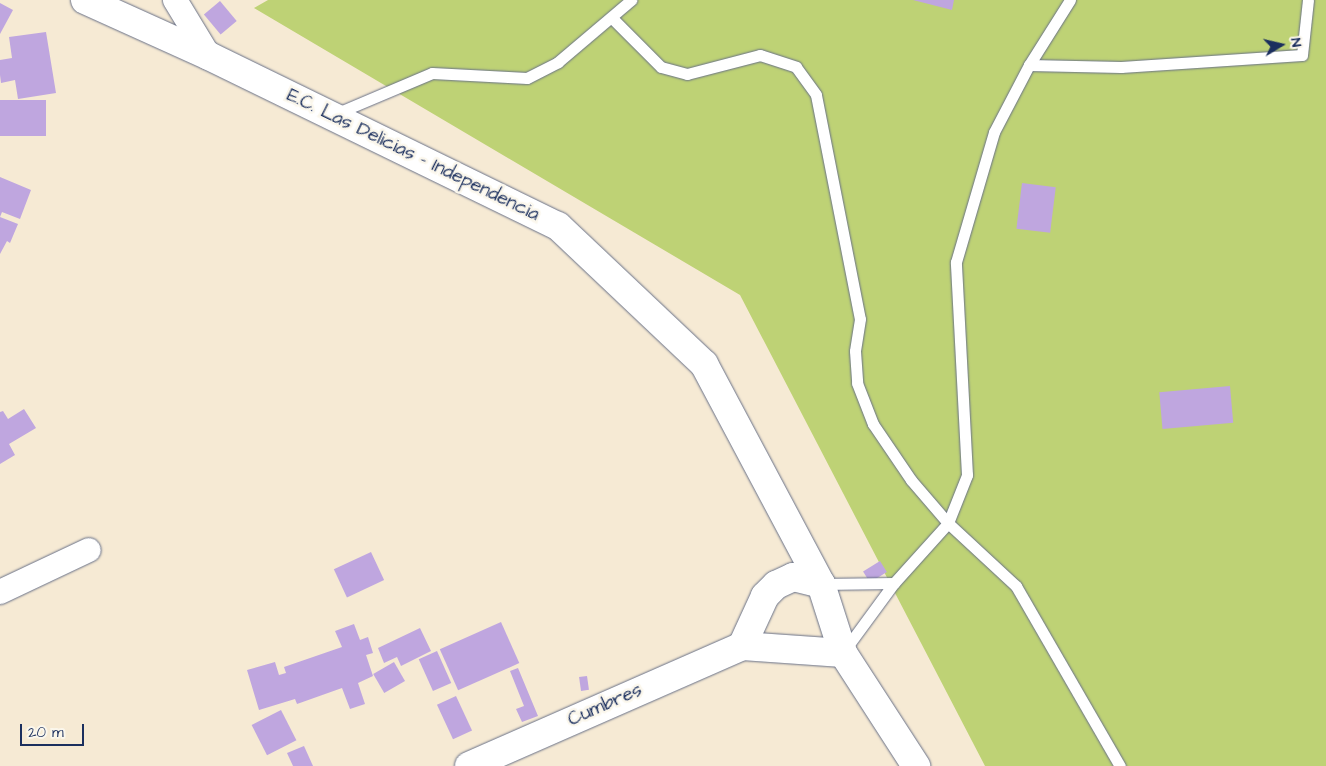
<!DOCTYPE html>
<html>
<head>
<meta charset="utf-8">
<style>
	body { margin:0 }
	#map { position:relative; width:1326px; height:766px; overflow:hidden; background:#f6ead4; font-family:"Architects Daughter",sans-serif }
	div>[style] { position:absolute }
	.green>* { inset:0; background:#bed275 }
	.building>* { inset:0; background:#bfa6df; transform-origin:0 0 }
	.roads { filter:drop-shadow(0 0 1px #687087) drop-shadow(0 0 1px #687087) }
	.service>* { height:11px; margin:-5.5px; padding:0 5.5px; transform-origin:5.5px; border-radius:5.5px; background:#fff }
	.minor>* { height:24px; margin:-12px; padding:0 12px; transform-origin:12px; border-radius:12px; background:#fff }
	.tertiary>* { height:28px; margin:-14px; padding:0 14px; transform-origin:14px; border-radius:14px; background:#fff }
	span { translate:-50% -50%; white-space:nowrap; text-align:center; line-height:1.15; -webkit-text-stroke:5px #fbf7ec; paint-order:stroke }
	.street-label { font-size:19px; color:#1b2f5e }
	.north { position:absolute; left:1256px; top:20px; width:50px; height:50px; -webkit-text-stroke:4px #fbf7ec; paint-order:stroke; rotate:81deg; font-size:14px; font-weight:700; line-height:20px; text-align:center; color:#1b2f5e }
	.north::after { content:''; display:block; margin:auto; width:18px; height:22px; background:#1b2f5e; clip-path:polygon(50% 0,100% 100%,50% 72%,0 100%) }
	.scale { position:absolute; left:20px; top:724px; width:64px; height:22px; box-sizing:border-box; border:2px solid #1b2f5e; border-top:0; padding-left:6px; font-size:15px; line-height:18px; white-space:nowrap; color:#1b2f5e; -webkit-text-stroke:4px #fbf7ec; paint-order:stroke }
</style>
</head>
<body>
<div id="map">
	<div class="green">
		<i style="clip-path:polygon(268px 0,1326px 0,1326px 766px,985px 766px,740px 295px,254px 8px)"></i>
	</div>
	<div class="building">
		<i style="clip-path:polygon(913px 0,954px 0,952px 10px)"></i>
		<i style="left:220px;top:1px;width:26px;height:21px;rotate:50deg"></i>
		<i style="clip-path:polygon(0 3px,13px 10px,0 34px)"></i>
		<i style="clip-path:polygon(46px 32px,56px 93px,18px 99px,15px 80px,1px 83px,0 75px,0 60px,12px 58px,9px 37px)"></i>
		<i style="left:46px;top:100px;width:36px;height:46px;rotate:90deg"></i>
		<i style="clip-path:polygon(0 177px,31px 190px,20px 219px,2px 212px,0 217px,18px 224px,10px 243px,7px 241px,0 254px)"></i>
		<i style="left:1022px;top:183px;width:34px;height:46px;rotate:7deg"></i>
		<i style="left:1230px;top:386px;width:37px;height:71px;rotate:85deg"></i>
		<i style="clip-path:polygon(24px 409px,36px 428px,9px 444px,15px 455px,0 464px,0 412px,3px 411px,8px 419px)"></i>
		<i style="left:371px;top:552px;width:31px;height:41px;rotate:65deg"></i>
		<i style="left:880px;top:561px;width:13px;height:20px;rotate:58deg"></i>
		<i style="left:501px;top:622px;width:45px;height:67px;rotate:66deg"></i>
		<i style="clip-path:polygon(354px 624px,360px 640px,368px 637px,373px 653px,366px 655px,373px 676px,358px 683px,365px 704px,350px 709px,342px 688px,297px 704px,295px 699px,259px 710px,247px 670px,275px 662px,279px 675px,286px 673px,284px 667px,342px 647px,335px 631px)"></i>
		<i style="clip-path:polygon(420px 628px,431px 651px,401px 666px,397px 657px,384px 663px,378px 648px)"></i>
		<i style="left:437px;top:651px;width:35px;height:20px;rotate:66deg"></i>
		<i style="left:394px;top:662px;width:22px;height:24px;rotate:60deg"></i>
		<i style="clip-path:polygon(518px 668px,538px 716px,522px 722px,516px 709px,524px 706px,510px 671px)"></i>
		<i style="left:587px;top:676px;width:14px;height:8px;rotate:82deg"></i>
		<i style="left:456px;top:696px;width:38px;height:21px;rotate:65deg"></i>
		<i style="left:281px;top:710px;width:34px;height:33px;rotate:63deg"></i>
		<i style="clip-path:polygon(304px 746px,313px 766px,293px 766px,287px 753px)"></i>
	</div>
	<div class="roads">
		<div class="service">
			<i style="left:612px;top:18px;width:69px;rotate:45deg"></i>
			<i style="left:661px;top:67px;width:27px;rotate:15deg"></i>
			<i style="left:687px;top:74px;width:75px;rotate:-14.6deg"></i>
			<i style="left:760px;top:55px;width:38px;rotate:18deg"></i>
			<i style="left:796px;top:67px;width:34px;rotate:54deg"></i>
			<i style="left:816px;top:95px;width:228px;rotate:78.9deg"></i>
			<i style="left:860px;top:319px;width:32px;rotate:99deg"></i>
			<i style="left:855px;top:351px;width:32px;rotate:86deg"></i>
			<i style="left:857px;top:383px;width:44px;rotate:68.7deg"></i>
			<i style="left:873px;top:424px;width:68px;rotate:55.8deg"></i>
			<i style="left:911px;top:480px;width:57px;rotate:49.3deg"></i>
			<i style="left:948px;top:523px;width:93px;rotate:42.8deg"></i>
			<i style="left:1016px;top:586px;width:208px;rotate:60deg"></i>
			<i style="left:1029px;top:65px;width:92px;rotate:1.2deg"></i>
			<i style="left:1121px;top:67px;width:181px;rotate:-3.8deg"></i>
			<i style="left:1302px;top:55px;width:55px;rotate:-83.8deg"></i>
			<i style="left:335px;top:114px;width:105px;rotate:-22.9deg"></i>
			<i style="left:432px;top:73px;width:95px;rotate:3deg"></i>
			<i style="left:527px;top:78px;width:35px;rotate:-27deg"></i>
			<i style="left:558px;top:62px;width:96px;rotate:-40.3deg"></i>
			<i style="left:821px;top:584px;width:73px;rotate:-0.8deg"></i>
			<i style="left:844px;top:651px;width:84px;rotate:-53.7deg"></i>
			<i style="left:894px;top:583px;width:81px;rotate:-48deg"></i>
			<i style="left:948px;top:523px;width:52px;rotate:-68.4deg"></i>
			<i style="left:967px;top:475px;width:213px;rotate:-93deg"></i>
			<i style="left:956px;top:262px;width:135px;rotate:-73.7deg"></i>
			<i style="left:994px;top:132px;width:76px;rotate:-62.4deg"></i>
			<i style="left:1029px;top:65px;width:77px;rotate:-57.8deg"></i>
		</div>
		<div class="minor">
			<i style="left:175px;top:0;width:66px;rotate:58.7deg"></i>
			<i style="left:0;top:592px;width:98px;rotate:-25.3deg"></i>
		</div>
		<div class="tertiary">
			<i style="left:85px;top:0;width:136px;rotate:24.3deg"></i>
			<i style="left:209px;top:56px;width:388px;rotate:26deg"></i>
			<i style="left:558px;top:226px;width:201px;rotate:43.4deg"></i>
			<i style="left:704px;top:364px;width:249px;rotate:62deg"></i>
			<i style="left:821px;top:584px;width:72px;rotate:72.3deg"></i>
			<i style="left:843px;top:653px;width:135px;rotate:57.1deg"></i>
			<i style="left:742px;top:646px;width:55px;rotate:-65.3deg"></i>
			<i style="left:765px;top:596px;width:16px;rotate:-45deg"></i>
			<i style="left:776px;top:585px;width:19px;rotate:-25deg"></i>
			<i style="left:793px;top:577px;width:29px;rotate:14deg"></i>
			<i style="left:469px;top:766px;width:298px;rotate:-23.7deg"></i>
			<i style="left:742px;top:646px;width:101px;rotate:4deg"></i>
		</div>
	</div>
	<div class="street-label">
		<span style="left:413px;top:155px;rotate:26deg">E.C. Las Delicias - Independencia</span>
		<span style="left:605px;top:705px;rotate:-24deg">Cumbres</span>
	</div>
	<div class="north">N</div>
	<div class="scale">20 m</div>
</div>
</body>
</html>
